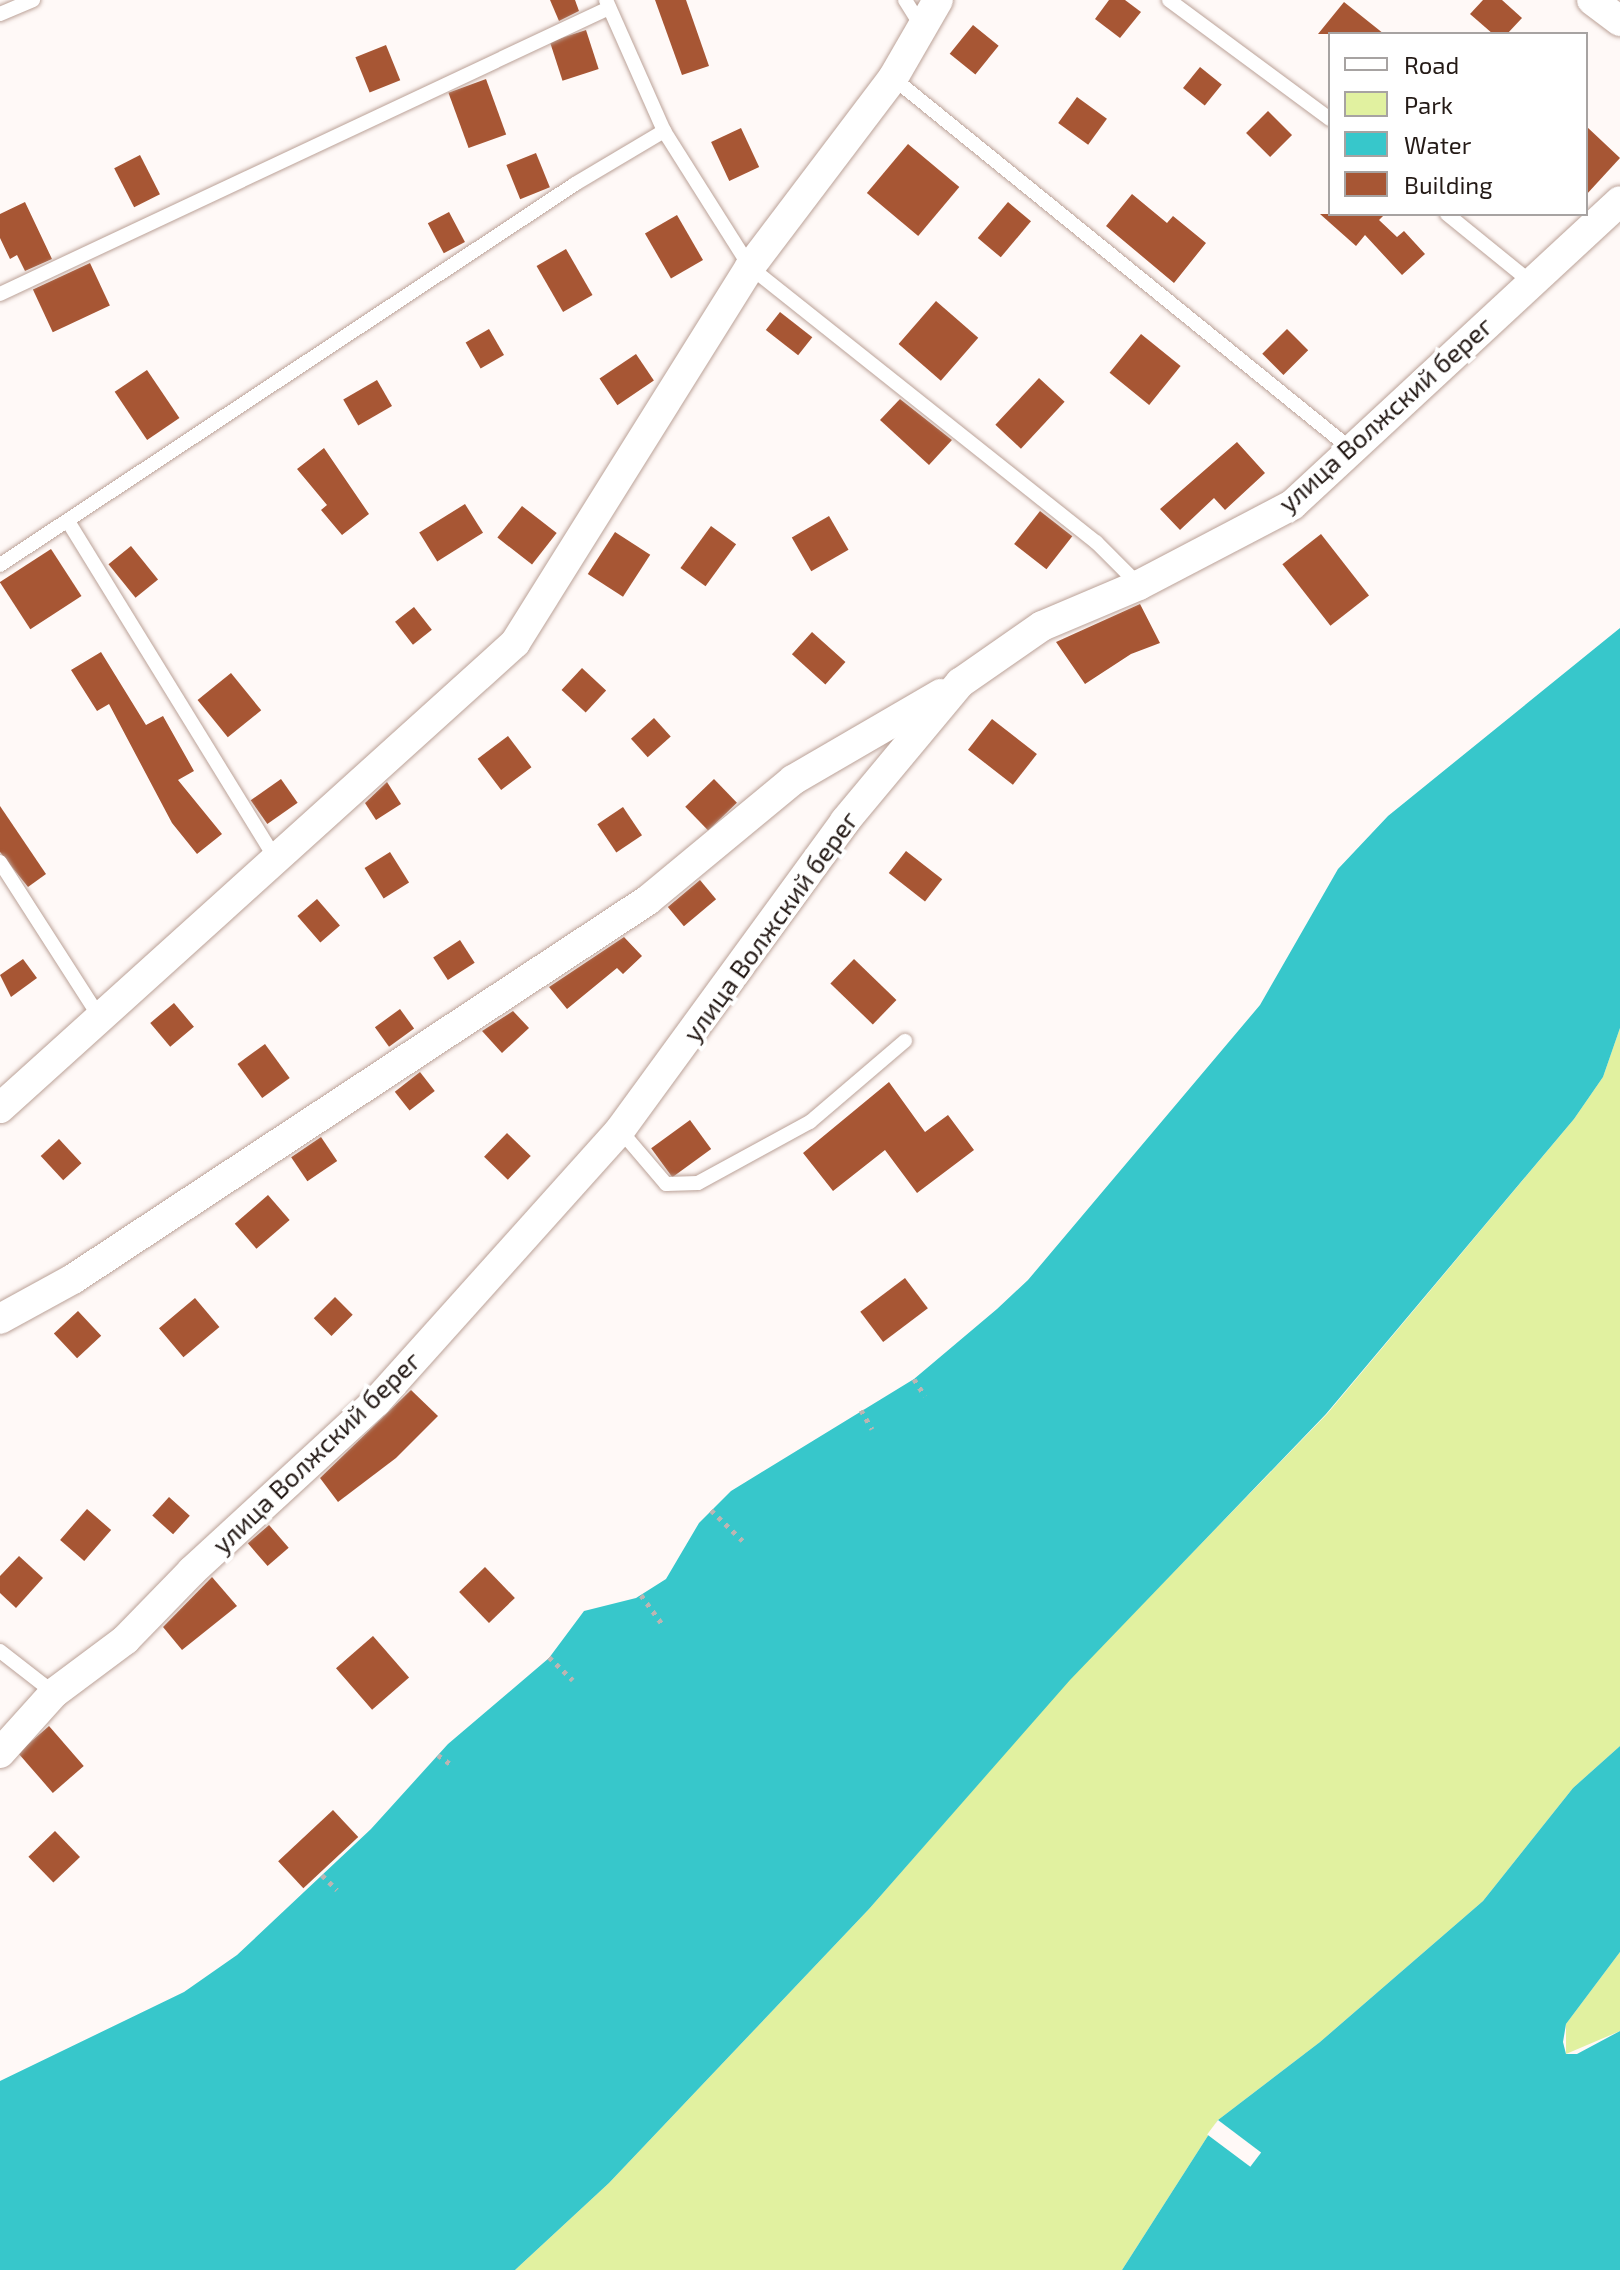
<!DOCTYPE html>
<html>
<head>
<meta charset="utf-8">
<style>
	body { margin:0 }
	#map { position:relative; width:1620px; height:2270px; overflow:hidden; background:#fff9f7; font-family:"Exo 2",sans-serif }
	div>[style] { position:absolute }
	.green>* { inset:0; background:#e1f1a0 }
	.water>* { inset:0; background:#37c7cb }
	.pier>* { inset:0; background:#fff9f7; transform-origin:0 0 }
	.building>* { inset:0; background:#a75634; transform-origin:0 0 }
	.path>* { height:5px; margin-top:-2.5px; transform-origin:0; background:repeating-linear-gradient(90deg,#bcb5b3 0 4px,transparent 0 10px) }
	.roads { filter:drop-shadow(0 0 2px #bba298) drop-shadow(0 0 2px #bba298) }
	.lane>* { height:14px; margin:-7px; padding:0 7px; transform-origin:7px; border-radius:7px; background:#fff }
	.street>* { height:30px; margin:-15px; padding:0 15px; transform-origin:15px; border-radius:15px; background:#fff }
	span { translate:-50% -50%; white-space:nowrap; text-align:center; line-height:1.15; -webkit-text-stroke:8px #fff; paint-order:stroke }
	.street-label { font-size:26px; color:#241a16 }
	.legend { position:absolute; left:1328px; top:32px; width:260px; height:184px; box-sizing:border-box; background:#fff; border:2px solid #a7a3a2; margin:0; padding:10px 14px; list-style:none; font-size:24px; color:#241a16 }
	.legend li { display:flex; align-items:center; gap:16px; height:40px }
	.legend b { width:40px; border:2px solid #a7a3a2 }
</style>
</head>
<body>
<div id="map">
	<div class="green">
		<i style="clip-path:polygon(1620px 1028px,1620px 1746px,1573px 1788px,1483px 1901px,1320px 2042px,1218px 2120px,1122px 2270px,515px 2270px,609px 2183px,869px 1909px,1069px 1680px,1327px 1414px,1574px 1119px,1603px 1077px)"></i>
		<i style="clip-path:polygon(1620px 1952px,1620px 2031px,1566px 2054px,1566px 2024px)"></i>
	</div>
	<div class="water">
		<i style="clip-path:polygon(1620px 628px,1620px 1028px,1603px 1077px,1574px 1119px,1326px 1414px,1070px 1680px,869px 1909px,609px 2183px,515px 2270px,0 2270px,0 2081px,184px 1992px,237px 1955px,371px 1829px,448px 1744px,549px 1658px,584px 1611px,636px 1598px,666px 1579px,699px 1523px,731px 1491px,914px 1379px,997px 1309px,1028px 1280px,1260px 1005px,1338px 869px,1388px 816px)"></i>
		<i style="clip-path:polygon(1620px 1746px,1620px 1952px,1566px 2024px,1563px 2042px,1566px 2054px,1577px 2054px,1620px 2031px,1620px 2270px,1122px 2270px,1218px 2120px,1320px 2042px,1483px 1901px,1573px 1788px)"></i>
	</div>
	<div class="pier">
		<i style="left:1218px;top:2120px;width:54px;height:18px;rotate:37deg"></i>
	</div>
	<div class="building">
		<i style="clip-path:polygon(550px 0,575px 0,579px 11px,559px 21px)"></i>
		<i style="clip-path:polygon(655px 0,686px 0,709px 66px,682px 75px)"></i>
		<i style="clip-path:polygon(1109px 0,1125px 0,1141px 12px,1120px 38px,1095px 19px)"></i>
		<i style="clip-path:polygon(1483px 0,1502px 0,1522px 18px,1507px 34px,1493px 34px,1470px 14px)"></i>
		<i style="clip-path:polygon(1344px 2px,1384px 34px,1318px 34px)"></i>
		<i style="left:973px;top:25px;width:33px;height:37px;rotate:39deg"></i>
		<i style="left:586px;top:30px;width:41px;height:38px;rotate:72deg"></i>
		<i style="left:386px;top:45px;width:38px;height:33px;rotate:68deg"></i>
		<i style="left:1200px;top:67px;width:28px;height:27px;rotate:39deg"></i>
		<i style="left:486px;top:79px;width:59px;height:40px;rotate:70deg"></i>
		<i style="left:1077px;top:97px;width:37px;height:32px;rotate:36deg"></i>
		<i style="left:1268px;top:111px;width:34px;height:31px;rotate:45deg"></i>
		<i style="clip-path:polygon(1586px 126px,1620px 158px,1586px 195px)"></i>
		<i style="left:741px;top:128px;width:43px;height:33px;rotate:65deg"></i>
		<i style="left:908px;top:144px;width:67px;height:64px;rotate:40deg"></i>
		<i style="left:536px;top:153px;width:37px;height:32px;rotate:68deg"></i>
		<i style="left:140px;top:155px;width:44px;height:29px;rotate:63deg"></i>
		<i style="clip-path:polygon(1132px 194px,1167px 223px,1173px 216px,1206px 243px,1174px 283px,1106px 226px)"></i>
		<i style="clip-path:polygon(25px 202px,52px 259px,25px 271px,17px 255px,10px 259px,0 238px,0 214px)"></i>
		<i style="left:1008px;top:202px;width:30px;height:47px;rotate:40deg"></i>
		<i style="left:449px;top:212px;width:34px;height:24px;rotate:62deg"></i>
		<i style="clip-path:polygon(1320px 214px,1385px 214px,1379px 220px,1397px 237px,1404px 231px,1425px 254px,1402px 275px,1365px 235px,1356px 246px)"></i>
		<i style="left:677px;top:215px;width:52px;height:37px;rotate:60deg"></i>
		<i style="left:566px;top:249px;width:53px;height:34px;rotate:60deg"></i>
		<i style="left:90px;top:263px;width:47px;height:63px;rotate:65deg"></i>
		<i style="left:936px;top:301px;width:56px;height:57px;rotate:41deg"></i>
		<i style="left:780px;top:312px;width:41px;height:23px;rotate:38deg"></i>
		<i style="left:489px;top:329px;width:30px;height:27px;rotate:60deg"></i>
		<i style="left:1287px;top:329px;width:30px;height:35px;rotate:45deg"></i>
		<i style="left:1141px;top:334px;width:51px;height:50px;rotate:39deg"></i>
		<i style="left:636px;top:354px;width:32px;height:44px;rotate:56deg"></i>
		<i style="left:147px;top:370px;width:58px;height:39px;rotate:56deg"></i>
		<i style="left:1039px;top:378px;width:35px;height:64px;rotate:43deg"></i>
		<i style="left:377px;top:380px;width:30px;height:39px;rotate:60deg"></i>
		<i style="clip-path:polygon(900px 399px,952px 440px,929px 465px,880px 420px)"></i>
		<i style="clip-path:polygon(1237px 442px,1265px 473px,1225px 510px,1214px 498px,1180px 530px,1160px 509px)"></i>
		<i style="clip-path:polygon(324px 448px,369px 514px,342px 535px,321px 510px,327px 505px,297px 469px)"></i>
		<i style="left:465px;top:504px;width:34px;height:54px;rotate:58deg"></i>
		<i style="left:522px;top:506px;width:44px;height:40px;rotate:38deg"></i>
		<i style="left:1040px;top:511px;width:41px;height:42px;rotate:38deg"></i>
		<i style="left:829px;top:516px;width:39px;height:43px;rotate:60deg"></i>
		<i style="left:711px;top:526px;width:31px;height:52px;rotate:36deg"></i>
		<i style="left:615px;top:532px;width:42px;height:50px;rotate:33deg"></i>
		<i style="left:1321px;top:534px;width:78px;height:49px;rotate:52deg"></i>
		<i style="left:131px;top:546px;width:43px;height:29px;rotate:51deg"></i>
		<i style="left:51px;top:549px;width:56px;height:61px;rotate:57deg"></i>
		<i style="clip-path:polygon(1140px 604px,1160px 643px,1131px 654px,1085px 684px,1056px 642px)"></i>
		<i style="left:414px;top:607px;width:29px;height:24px;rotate:52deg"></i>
		<i style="left:812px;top:632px;width:45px;height:30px;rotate:42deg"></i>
		<i style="clip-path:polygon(101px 652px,146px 725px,163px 716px,194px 771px,178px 780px,222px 834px,197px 854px,172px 823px,109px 704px,97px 711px,71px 670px)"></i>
		<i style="left:582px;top:668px;width:33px;height:30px;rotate:43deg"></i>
		<i style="left:231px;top:673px;width:48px;height:43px;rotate:51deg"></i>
		<i style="left:654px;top:718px;width:25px;height:31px;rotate:48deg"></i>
		<i style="left:992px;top:719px;width:57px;height:39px;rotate:38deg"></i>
		<i style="left:508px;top:736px;width:39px;height:38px;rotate:53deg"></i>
		<i style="left:281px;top:779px;width:29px;height:37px;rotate:55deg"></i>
		<i style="left:714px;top:779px;width:33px;height:40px;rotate:46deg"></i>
		<i style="clip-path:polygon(387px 782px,401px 804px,376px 820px,365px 803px)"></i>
		<i style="clip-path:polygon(0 806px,46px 874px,28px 887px,0 852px)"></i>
		<i style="left:623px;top:807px;width:34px;height:31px;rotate:56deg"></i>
		<i style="left:906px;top:851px;width:46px;height:28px;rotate:38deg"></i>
		<i style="left:390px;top:852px;width:36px;height:30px;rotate:58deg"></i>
		<i style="left:700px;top:880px;width:25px;height:42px;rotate:50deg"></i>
		<i style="left:317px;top:899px;width:35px;height:26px;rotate:49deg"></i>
		<i style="clip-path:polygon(624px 937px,642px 956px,623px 974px,617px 968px,567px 1009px,549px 987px)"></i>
		<i style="left:460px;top:940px;width:27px;height:32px;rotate:57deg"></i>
		<i style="clip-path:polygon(23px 959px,37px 978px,11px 997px,0 975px)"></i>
		<i style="left:854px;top:959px;width:59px;height:34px;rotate:44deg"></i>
		<i style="left:174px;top:1003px;width:31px;height:31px;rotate:50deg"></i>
		<i style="left:400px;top:1009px;width:24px;height:31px;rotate:54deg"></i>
		<i style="clip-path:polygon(513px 1011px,529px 1028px,502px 1053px,482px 1031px)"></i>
		<i style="left:265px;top:1044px;width:42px;height:34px;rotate:54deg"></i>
		<i style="left:420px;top:1072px;width:24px;height:32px;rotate:52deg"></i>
		<i style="clip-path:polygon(889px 1082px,925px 1132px,948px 1115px,974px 1150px,917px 1193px,885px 1150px,833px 1191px,803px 1153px)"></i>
		<i style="left:690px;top:1120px;width:36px;height:48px;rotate:54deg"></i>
		<i style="left:507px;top:1133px;width:33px;height:33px;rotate:44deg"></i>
		<i style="left:321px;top:1137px;width:29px;height:36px;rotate:56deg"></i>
		<i style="left:59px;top:1139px;width:33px;height:25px;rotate:47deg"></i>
		<i style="left:268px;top:1195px;width:33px;height:44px;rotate:49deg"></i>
		<i style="left:905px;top:1278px;width:38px;height:56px;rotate:53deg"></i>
		<i style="left:335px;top:1297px;width:25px;height:30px;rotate:45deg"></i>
		<i style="left:195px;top:1298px;width:38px;height:47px;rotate:50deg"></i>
		<i style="left:78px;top:1311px;width:34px;height:33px;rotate:47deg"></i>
		<i style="clip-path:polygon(411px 1390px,438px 1416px,396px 1458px,338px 1502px,320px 1478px)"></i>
		<i style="left:169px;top:1497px;width:28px;height:25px;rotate:42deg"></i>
		<i style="left:87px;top:1509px;width:32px;height:41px;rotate:41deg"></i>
		<i style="left:269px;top:1525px;width:30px;height:28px;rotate:49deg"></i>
		<i style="clip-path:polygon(19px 1556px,43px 1578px,16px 1608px,0 1593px,0 1576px)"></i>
		<i style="left:485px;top:1567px;width:43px;height:36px;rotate:46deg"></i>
		<i style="clip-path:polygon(212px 1577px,237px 1606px,182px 1650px,163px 1627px)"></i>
		<i style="left:373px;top:1636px;width:55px;height:49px;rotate:49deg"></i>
		<i style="left:49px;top:1726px;width:53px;height:41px;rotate:49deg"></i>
		<i style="left:333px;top:1810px;width:37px;height:75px;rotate:47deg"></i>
		<i style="left:55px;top:1831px;width:36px;height:37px;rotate:46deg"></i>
	</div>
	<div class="path">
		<i style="left:914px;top:1379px;width:20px;rotate:57deg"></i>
		<i style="left:861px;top:1410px;width:22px;rotate:60deg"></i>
		<i style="left:711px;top:1510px;width:47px;rotate:44.1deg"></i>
		<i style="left:641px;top:1595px;width:39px;rotate:54deg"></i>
		<i style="left:549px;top:1657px;width:33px;rotate:44deg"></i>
		<i style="left:438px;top:1755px;width:17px;rotate:36deg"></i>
		<i style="left:322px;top:1875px;width:21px;rotate:45deg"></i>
	</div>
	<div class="roads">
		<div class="lane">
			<i style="left:606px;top:0;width:143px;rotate:66.1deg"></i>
			<i style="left:664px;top:131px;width:161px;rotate:57.7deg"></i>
			<i style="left:750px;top:267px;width:442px;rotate:38.5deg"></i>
			<i style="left:1096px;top:542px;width:61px;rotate:45deg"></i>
			<i style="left:905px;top:0;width:32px;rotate:58deg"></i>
			<i style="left:1169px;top:0;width:200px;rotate:36.5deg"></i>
			<i style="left:0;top:14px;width:36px;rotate:-23deg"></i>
			<i style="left:893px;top:78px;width:591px;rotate:39.02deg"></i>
			<i style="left:1447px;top:214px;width:109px;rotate:39.1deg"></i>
			<i style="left:0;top:294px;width:673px;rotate:-25.16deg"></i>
			<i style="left:69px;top:523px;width:395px;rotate:58.4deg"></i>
			<i style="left:0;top:565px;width:690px;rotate:-33.53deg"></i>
			<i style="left:575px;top:184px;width:104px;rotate:-30.8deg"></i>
			<i style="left:0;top:862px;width:185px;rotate:57.3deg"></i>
			<i style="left:620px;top:1130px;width:71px;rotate:49.6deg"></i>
			<i style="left:666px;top:1184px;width:32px;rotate:-2deg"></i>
			<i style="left:698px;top:1183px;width:128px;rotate:-28.6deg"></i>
			<i style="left:810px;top:1122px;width:125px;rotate:-40.5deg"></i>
			<i style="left:0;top:1651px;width:68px;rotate:37.9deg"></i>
		</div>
		<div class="street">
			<i style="left:1592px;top:0;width:35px;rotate:37deg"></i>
			<i style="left:0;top:1108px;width:694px;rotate:-42.08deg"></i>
			<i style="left:515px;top:643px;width:443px;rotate:-58deg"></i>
			<i style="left:750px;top:267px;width:237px;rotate:-52.9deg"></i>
			<i style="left:893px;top:78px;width:90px;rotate:-60deg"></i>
			<i style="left:0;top:1319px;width:83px;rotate:-28.7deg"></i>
			<i style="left:73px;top:1279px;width:689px;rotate:-33.39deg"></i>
			<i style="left:648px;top:900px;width:188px;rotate:-39.6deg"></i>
			<i style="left:793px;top:780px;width:171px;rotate:-30.2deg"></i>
			<i style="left:0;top:1753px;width:81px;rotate:-48deg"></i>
			<i style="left:54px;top:1693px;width:89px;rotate:-36.7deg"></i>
			<i style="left:125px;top:1640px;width:96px;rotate:-45.8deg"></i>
			<i style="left:192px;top:1571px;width:250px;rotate:-42.6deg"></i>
			<i style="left:376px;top:1402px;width:365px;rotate:-48.1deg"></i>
			<i style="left:620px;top:1130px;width:382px;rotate:-53.9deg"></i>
			<i style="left:845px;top:821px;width:180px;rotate:-50.2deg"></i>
			<i style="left:960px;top:683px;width:100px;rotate:-34.8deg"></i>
			<i style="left:1042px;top:626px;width:105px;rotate:-22.9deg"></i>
			<i style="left:1139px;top:585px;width:173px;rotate:-27.6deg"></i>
			<i style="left:1292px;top:505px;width:447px;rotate:-42.8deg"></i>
		</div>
	</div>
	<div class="street-label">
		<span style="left:1385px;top:414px;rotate:-42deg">улица Волжский берег</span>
		<span style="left:770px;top:926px;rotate:-54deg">улица Волжский берег</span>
		<span style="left:316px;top:1452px;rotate:-44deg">улица Волжский берег</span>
	</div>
	<ul class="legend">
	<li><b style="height:10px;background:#fff"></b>Road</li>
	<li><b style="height:22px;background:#e1f1a0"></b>Park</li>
	<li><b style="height:22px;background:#37c7cb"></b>Water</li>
	<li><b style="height:22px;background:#a75634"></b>Building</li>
	</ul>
</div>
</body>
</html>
